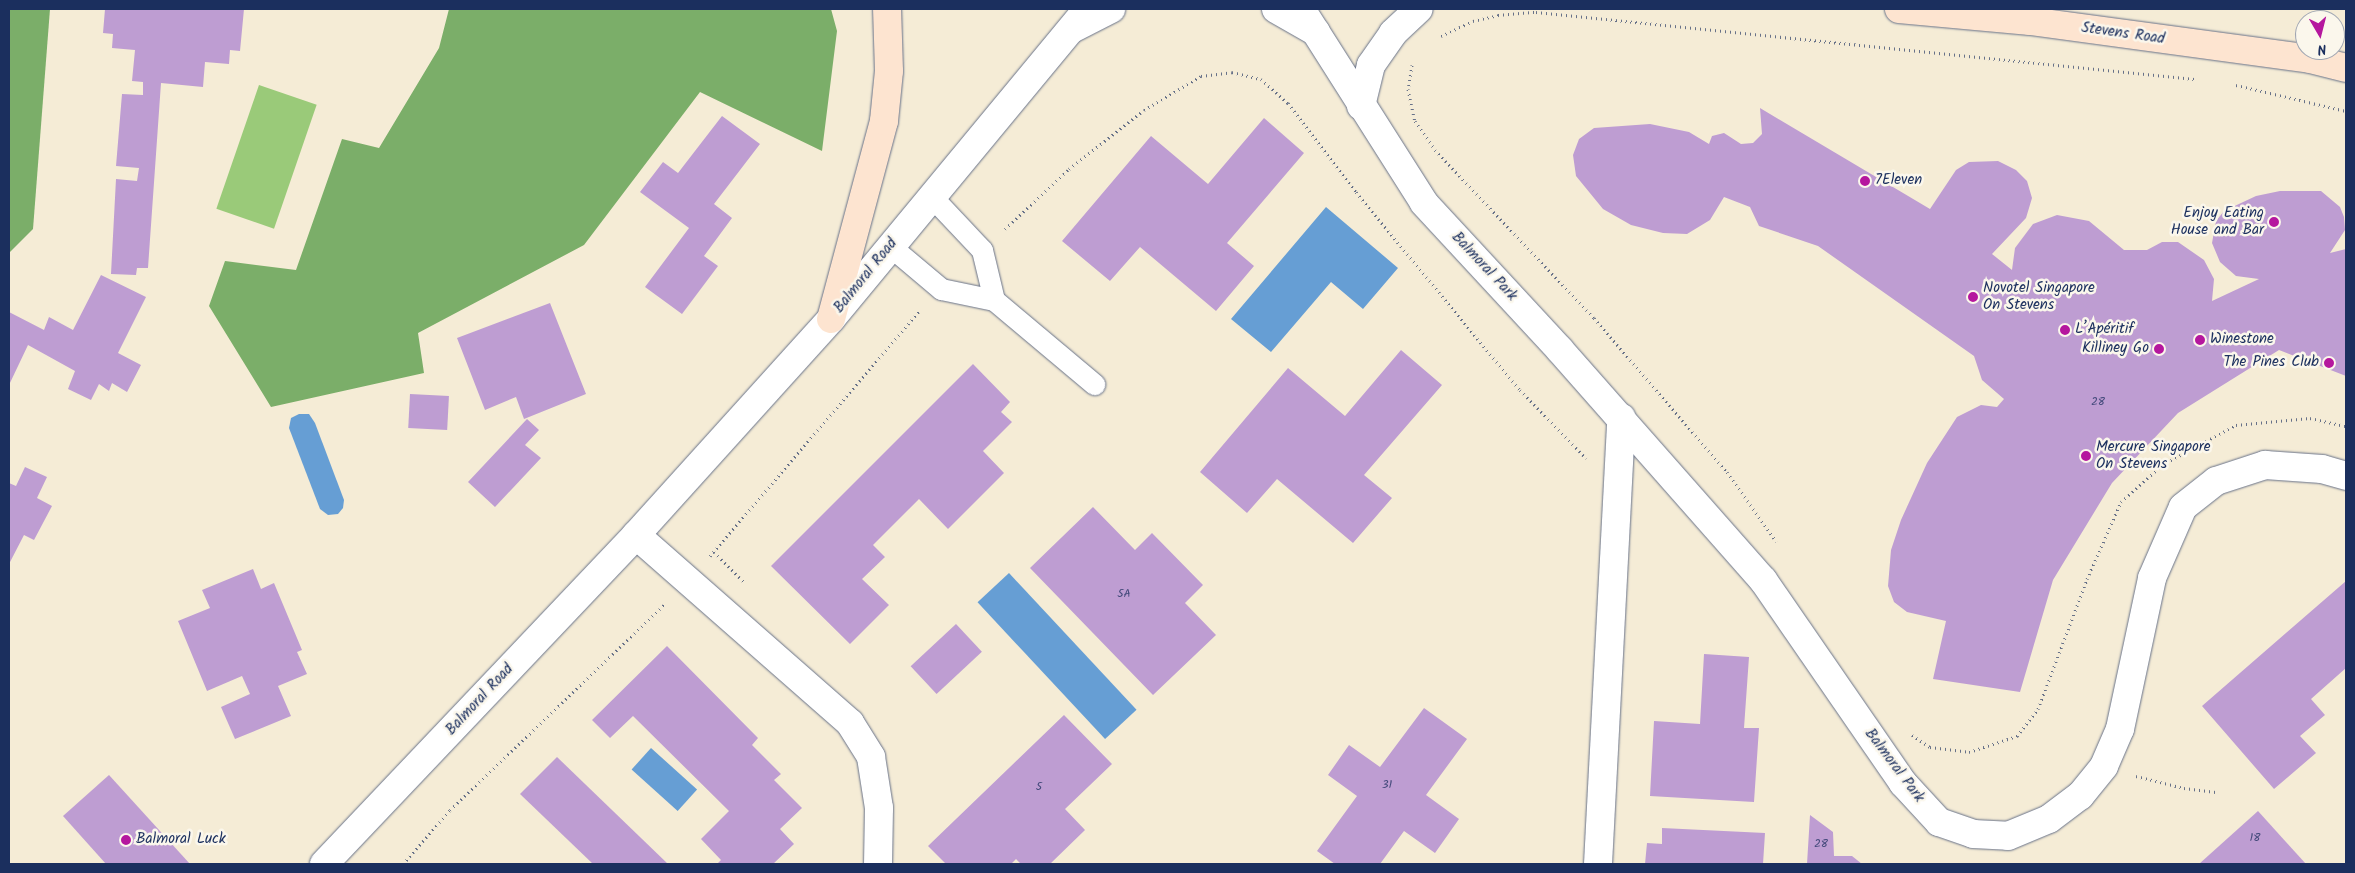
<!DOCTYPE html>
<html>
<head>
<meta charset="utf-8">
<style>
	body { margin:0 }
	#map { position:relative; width:2355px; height:873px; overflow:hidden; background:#f5ecd6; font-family:Kalam,sans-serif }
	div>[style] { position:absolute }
	.green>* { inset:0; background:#9aca79; transform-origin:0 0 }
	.forest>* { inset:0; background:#7bae69 }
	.water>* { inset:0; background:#669ed4; transform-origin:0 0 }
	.building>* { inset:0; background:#be9dd2; transform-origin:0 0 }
	.path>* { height:3px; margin-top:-1.5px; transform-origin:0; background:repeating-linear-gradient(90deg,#677188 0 1px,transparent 0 5px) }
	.roads { filter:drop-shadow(0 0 1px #677188) drop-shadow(0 0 1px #677188) }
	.service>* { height:21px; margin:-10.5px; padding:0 10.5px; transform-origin:10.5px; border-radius:10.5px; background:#fff }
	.minor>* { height:28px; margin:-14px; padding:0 14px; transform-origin:14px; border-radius:14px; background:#fff }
	.tertiary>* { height:28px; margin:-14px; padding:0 14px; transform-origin:14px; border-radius:14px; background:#fff }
	.secondary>* { height:28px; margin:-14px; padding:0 14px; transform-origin:14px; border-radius:14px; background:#fde4d0 }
	.dots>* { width:14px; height:14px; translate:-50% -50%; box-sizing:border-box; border:2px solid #fbf7ec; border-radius:50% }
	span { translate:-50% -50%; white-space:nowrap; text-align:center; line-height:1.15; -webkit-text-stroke:5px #fbf7ec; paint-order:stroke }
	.number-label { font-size:12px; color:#444a7b }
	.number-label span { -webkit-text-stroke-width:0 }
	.street-label { font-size:15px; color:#1b2f5e }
	.poi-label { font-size:15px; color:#1b2f5e }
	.left { translate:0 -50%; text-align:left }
	.right { translate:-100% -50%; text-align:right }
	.frame { position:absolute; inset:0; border:10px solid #1b2f5e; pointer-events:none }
	.north { position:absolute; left:2295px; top:10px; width:50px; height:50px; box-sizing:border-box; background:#fbf7ec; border:1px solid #a1a7b3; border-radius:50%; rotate:172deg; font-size:14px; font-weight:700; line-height:20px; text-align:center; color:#1b2f5e }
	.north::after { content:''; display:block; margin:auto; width:18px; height:22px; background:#b5179e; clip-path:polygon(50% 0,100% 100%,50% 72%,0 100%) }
</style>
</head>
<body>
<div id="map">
	<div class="green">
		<i style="left:259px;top:85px;width:61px;height:131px;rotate:19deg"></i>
	</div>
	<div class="forest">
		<i style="clip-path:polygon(9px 9px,50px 9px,33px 229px,9px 253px)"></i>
		<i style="clip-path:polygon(449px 9px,831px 9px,837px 31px,822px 151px,700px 92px,584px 245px,418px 333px,424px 373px,271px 407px,209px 306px,225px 261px,296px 270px,342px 139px,379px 148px,439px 48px)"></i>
	</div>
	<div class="water">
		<i style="clip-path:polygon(1326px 207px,1398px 268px,1363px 309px,1331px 282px,1271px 352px,1231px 319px)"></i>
		<i style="clip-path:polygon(299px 414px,309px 414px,315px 423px,344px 500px,343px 508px,338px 514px,328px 515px,320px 509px,289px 428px,291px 418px)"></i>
		<i style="left:1009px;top:573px;width:187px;height:43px;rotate:47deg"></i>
		<i style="left:651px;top:748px;width:62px;height:29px;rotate:42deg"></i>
	</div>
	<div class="building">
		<i style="clip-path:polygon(105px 9px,244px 9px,240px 51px,230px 50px,229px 64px,205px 62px,203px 87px,161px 83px,148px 268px,137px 268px,136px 275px,111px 274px,116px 179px,137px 181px,139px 168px,116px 166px,122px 94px,143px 95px,143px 82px,132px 81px,135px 50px,112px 48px,113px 34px,103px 33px)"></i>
		<i style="clip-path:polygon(1760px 108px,1930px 209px,1956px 170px,1969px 162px,1998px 161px,2016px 170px,2027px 181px,2032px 198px,2026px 218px,1992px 254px,2012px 270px,2015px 248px,2033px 224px,2057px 215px,2089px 221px,2124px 250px,2147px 250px,2162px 242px,2178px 242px,2204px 260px,2214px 279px,2212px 301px,2259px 279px,2236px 276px,2220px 262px,2212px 243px,2216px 221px,2224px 211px,2256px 196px,2280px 191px,2321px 191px,2340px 207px,2344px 217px,2345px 230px,2330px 253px,2346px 249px,2346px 376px,2279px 350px,2178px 413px,2112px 483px,2053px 580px,2020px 692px,1933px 679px,1946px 621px,1907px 612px,1894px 602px,1888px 586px,1891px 550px,1901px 520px,1927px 463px,1957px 417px,1981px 405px,1997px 407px,2004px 399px,1982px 380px,1974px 356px,1818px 246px,1759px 226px,1750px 207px,1724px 197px,1710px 220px,1687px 234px,1663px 233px,1631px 225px,1603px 209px,1576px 176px,1573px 155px,1579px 139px,1594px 128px,1650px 124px,1689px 132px,1709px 144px,1712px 136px,1724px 133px,1741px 144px,1753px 143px,1762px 134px)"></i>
		<i style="clip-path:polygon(722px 116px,760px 144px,714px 204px,732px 218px,704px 256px,718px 266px,682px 314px,645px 287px,689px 228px,640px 192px,663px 162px,678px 173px)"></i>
		<i style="clip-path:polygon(1264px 118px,1304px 153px,1227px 243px,1254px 266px,1216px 311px,1140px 247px,1110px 281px,1062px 241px,1151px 136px,1208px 184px)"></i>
		<i style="clip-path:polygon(101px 275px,146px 297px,118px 353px,141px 365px,127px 392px,112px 383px,109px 391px,99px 384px,91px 400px,68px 389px,75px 371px,28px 345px,9px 385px,9px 312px,44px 330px,49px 317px,73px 330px)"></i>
		<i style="clip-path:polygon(550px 303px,586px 394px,524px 419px,516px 397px,485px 410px,457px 338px)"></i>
		<i style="clip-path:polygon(1401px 350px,1442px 385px,1364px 475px,1392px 498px,1353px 543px,1277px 479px,1247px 513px,1200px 472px,1288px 368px,1345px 416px)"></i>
		<i style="clip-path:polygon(973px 364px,1010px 402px,1001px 412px,1012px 422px,983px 451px,1004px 473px,948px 529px,919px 499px,873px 545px,885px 557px,862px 579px,889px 605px,850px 644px,771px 566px)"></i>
		<i style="left:410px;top:394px;width:39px;height:34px;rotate:3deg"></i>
		<i style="clip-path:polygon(527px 419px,539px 430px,525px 445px,541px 458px,495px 507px,468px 482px)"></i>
		<i style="clip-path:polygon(25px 467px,47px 477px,37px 498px,52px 506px,34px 540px,24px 535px,9px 564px,9px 483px,16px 486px)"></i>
		<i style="clip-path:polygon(1093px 507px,1135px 550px,1152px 533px,1203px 585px,1185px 603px,1216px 635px,1153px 695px,1030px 568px)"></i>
		<i style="clip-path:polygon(253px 569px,261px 589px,274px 583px,302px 650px,297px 652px,307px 674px,278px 686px,291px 716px,235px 739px,221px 707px,250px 694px,242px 676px,207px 691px,178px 621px,210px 608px,202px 590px)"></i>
		<i style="clip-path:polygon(2346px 581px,2346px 668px,2311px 699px,2325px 715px,2300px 736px,2316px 753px,2274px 789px,2202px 706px)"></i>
		<i style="left:956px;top:624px;width:38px;height:62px;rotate:47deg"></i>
		<i style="clip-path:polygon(667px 646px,758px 738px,752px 745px,781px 774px,774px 780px,802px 808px,780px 829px,794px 844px,773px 864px,717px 864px,721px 860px,701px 839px,729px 811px,633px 716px,610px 738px,592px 720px)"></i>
		<i style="clip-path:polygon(1704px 654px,1749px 657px,1744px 728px,1759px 728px,1754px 802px,1650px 796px,1654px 721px,1700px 724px)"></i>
		<i style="clip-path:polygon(1424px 708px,1467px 739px,1426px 795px,1459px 819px,1435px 853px,1404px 831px,1380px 864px,1335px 864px,1317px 851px,1357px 796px,1328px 775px,1349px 745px,1380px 767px)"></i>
		<i style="clip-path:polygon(1064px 715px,1112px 764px,1065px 809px,1085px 830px,1050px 864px,1021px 864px,1016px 859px,1011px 864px,946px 864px,928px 846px)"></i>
		<i style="clip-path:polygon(557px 757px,668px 864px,593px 864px,520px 794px)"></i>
		<i style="clip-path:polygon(109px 775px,190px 864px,106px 864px,63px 816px)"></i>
		<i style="clip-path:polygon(2258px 811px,2306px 864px,2199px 864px)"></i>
		<i style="clip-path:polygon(1810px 815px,1833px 832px,1834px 856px,1852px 856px,1862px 864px,1807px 864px)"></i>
		<i style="clip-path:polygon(1662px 828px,1765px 833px,1763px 864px,1645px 864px,1647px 843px,1662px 844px)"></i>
	</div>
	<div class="path">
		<i style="left:1441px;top:36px;width:35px;rotate:-25deg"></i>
		<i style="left:1473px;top:21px;width:26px;rotate:-13deg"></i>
		<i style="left:1498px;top:15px;width:38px;rotate:-5deg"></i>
		<i style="left:1536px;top:12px;width:662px;rotate:5.81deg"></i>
		<i style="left:1412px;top:65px;width:24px;rotate:99deg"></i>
		<i style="left:1408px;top:89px;width:33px;rotate:78deg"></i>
		<i style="left:1415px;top:121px;width:35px;rotate:55deg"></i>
		<i style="left:1435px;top:150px;width:231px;rotate:46.6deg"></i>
		<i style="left:1594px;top:318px;width:203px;rotate:49.2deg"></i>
		<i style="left:1727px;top:472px;width:85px;rotate:54.6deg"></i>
		<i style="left:2236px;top:85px;width:113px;rotate:13.3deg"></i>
		<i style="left:1005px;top:229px;width:88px;rotate:-43.2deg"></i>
		<i style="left:1069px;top:169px;width:95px;rotate:-38.2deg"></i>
		<i style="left:1144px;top:110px;width:66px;rotate:-30.8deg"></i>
		<i style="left:1201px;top:76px;width:31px;rotate:-7deg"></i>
		<i style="left:1232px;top:72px;width:30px;rotate:14deg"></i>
		<i style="left:1261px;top:79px;width:36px;rotate:42deg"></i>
		<i style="left:1288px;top:103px;width:112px;rotate:52.6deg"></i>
		<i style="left:1356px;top:192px;width:257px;rotate:50.4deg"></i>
		<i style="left:1520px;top:390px;width:95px;rotate:45.9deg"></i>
		<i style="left:714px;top:552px;width:44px;rotate:45deg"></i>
		<i style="left:710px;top:556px;width:323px;rotate:-49.5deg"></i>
		<i style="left:1912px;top:735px;width:22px;rotate:34deg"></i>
		<i style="left:1930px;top:747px;width:39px;rotate:7deg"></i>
		<i style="left:1969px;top:752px;width:51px;rotate:-18.4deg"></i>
		<i style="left:2017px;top:736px;width:34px;rotate:-52deg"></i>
		<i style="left:2038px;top:709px;width:139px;rotate:-69.3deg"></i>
		<i style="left:2087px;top:579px;width:84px;rotate:-66.2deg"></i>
		<i style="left:2121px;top:502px;width:55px;rotate:-42.1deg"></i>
		<i style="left:2162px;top:465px;width:84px;rotate:-28.4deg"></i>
		<i style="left:2236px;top:425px;width:74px;rotate:-5.4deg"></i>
		<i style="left:2310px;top:418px;width:37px;rotate:13deg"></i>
		<i style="left:2136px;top:776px;width:49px;rotate:14deg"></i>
		<i style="left:2184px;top:788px;width:32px;rotate:7deg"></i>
		<i style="left:403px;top:864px;width:72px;rotate:-49deg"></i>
		<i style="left:450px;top:810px;width:298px;rotate:-43.8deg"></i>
	</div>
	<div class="roads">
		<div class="service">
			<i style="left:932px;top:197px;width:73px;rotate:46.7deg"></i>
			<i style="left:982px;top:250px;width:51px;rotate:76.5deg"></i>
			<i style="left:890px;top:246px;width:67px;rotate:40.1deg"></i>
			<i style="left:941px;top:289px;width:54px;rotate:11.7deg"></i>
			<i style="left:994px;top:300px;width:131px;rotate:40deg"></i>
		</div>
		<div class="minor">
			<i style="left:1303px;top:12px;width:226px;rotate:57.6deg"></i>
			<i style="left:1424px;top:203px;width:200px;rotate:47.2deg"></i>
			<i style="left:1560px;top:350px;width:307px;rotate:48.6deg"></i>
			<i style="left:1763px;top:580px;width:247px;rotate:55.4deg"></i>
			<i style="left:1903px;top:783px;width:53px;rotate:47.3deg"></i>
			<i style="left:1939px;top:822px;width:36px;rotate:19deg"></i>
			<i style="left:1973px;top:834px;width:35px;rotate:3deg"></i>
			<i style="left:2008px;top:836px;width:44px;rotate:-22.5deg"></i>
			<i style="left:2049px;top:819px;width:39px;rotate:-37deg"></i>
			<i style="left:2080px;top:796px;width:38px;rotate:-51deg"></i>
			<i style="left:2104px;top:766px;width:40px;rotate:-66.6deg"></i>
			<i style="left:2120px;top:729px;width:154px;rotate:-78deg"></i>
			<i style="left:2152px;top:578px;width:77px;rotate:-66.4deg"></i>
			<i style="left:2183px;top:507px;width:42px;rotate:-38.2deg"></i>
			<i style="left:2216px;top:481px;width:52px;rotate:-18.1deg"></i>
			<i style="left:2265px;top:465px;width:57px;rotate:4deg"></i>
			<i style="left:2322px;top:469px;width:25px;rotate:16deg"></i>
			<i style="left:1361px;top:106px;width:42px;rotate:-76.3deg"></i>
			<i style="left:1371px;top:65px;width:39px;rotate:-55deg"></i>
			<i style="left:1393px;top:33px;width:35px;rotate:-43deg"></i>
			<i style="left:636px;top:535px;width:285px;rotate:41.3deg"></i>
			<i style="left:850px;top:723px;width:40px;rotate:58deg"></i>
			<i style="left:871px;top:757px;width:52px;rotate:81.1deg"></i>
			<i style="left:879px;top:808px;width:56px;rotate:91deg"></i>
			<i style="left:1598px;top:864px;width:447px;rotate:-87deg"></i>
		</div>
		<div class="tertiary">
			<i style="left:1276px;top:9px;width:46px;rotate:29.9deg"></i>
			<i style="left:1072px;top:29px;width:44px;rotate:-27.1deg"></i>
			<i style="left:324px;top:864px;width:453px;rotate:-46.5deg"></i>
			<i style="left:636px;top:535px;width:291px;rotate:-47.9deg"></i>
			<i style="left:831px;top:319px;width:402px;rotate:-50.4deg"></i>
		</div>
		<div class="secondary">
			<i style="left:1899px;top:9px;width:132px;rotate:5.2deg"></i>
			<i style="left:2030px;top:21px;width:283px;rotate:7.7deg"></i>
			<i style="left:2310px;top:59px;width:37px;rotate:14deg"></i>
			<i style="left:831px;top:319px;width:205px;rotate:-75deg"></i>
			<i style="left:884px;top:121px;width:50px;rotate:-84.3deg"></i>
			<i style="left:889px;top:71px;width:62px;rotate:-91.8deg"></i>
		</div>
	</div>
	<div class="dots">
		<i style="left:1865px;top:181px;background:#b5179e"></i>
		<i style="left:2274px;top:222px;background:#b5179e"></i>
		<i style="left:1973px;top:297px;background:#b5179e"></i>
		<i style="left:2065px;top:330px;background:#b5179e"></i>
		<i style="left:2200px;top:340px;background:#b5179e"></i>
		<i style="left:2159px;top:349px;background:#b5179e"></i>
		<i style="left:2329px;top:363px;background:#b5179e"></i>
		<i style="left:2086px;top:456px;background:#b5179e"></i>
		<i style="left:126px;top:840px;background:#b5179e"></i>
	</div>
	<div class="number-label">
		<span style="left:2098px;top:402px">28</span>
		<span style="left:1124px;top:594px">5A</span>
		<span style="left:1387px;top:785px">31</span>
		<span style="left:1039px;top:787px">5</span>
		<span style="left:2255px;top:838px">18</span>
		<span style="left:1821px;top:844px">28</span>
	</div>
	<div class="street-label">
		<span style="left:2123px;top:34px;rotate:8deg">Stevens Road</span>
		<span style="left:1484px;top:267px;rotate:47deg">Balmoral Park</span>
		<span style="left:866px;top:276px;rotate:-51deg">Balmoral Road</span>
		<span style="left:480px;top:700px;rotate:-47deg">Balmoral Road</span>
		<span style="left:1894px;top:766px;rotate:53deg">Balmoral Park</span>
	</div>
	<div class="poi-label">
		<span class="left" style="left:1875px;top:181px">7Eleven</span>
		<span class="right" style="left:2264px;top:222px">Enjoy Eating<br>House and Bar</span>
		<span class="left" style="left:1983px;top:297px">Novotel Singapore<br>On Stevens</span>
		<span class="left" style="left:2075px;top:330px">L’Apéritif</span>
		<span class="left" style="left:2210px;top:340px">Winestone</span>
		<span class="right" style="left:2149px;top:349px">Killiney Go</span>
		<span class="right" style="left:2319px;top:363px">The Pines Club</span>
		<span class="left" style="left:2096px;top:456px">Mercure Singapore<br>On Stevens</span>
		<span class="left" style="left:136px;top:840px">Balmoral Luck</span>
	</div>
	<div class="frame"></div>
	<div class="north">N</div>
</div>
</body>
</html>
